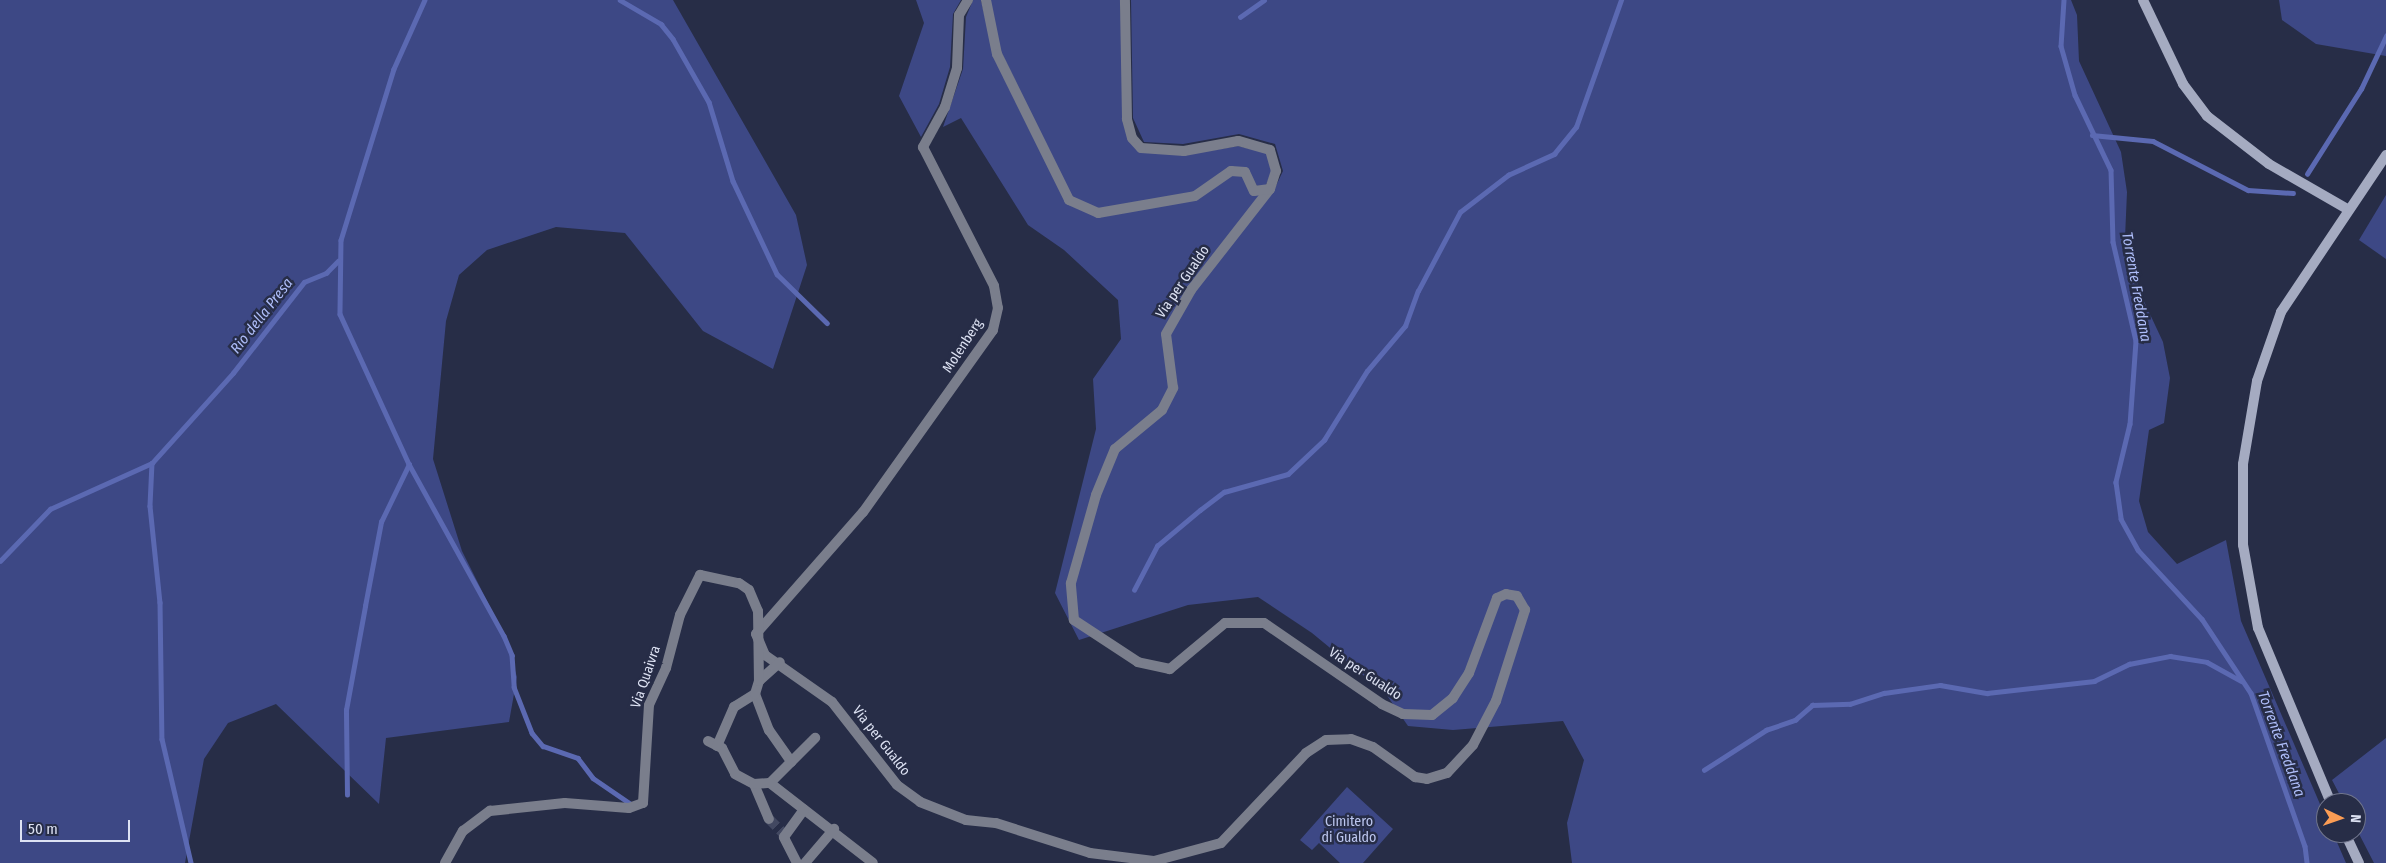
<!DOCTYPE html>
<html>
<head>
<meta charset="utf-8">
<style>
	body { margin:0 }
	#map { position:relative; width:2386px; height:863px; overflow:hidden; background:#272d47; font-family:"Fira Sans Condensed",sans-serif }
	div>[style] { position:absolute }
	.green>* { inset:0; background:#3d4885 }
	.stream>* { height:4.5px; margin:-2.25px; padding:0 2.25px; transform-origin:2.25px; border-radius:2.25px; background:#5b69b2 }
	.street-tunnel>* { height:10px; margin-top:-5px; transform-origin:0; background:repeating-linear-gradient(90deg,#424861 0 10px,transparent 0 15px) }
	.street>* { height:10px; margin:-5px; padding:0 5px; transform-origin:5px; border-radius:5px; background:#7a7e8c }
	.secondary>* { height:10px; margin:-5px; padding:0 5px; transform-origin:5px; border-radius:5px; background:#a5abc1 }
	span { translate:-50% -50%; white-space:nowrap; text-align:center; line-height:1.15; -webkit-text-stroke:5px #272d47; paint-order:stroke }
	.street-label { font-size:14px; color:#dde2f3 }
	.park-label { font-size:14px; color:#bcc6ef }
	.water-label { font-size:15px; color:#aebdf9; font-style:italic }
	.north { position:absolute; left:2316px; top:793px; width:50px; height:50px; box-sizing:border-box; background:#272d47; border:1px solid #70758c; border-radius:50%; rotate:93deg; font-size:14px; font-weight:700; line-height:20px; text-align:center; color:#dde2f3 }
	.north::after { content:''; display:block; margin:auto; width:18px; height:22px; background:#fc9d54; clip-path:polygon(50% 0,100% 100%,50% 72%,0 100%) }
	.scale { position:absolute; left:20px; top:820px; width:110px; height:22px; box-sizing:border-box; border:2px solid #dde2f3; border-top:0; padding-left:6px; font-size:15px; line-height:18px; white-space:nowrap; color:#dde2f3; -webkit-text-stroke:4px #272d47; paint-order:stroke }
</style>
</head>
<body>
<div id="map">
	<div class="green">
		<i style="clip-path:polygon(0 0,673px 0,796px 215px,807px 265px,773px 369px,703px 331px,625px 233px,556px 227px,487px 250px,459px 275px,446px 321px,433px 459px,462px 551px,504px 635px,517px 677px,509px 722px,386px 738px,379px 804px,276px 704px,228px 723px,204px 759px,185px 863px,0 863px)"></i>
		<i style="clip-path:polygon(916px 0,961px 0,953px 14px,950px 67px,939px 104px,921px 137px,899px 96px,924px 23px)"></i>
		<i style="clip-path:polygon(973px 0,981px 0,994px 55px,1066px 202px,1098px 216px,1197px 199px,1232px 175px,1243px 175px,1251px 195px,1273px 192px,1283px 171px,1275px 144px,1239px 134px,1183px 144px,1144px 142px,1133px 118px,1131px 0,2071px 0,2077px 15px,2079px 61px,2121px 152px,2127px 192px,2125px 238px,2141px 295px,2163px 342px,2170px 378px,2164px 423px,2149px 430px,2139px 501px,2148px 532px,2177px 564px,2226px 540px,2241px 621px,2326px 818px,2326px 833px,2333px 833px,2346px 863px,1572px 863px,1567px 823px,1584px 760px,1563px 721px,1453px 730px,1408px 726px,1386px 694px,1312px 633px,1258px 597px,1188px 605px,1079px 640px,1055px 593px,1096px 429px,1093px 379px,1121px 339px,1118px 300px,1064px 250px,1028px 225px,961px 118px,943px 127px,963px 69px,966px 17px)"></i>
		<i style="clip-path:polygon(989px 0,1120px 0,1128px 140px,1139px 152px,1184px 155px,1238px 146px,1267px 153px,1272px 171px,1266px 185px,1257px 186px,1247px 168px,1194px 192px,1099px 209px,1072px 197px,1001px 52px)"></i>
		<i style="clip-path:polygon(2279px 0,2386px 0,2386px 56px,2316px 44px,2282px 20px)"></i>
		<i style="clip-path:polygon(2386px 195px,2386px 259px,2359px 240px)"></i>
		<i style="clip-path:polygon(2386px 738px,2386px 863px,2374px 863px,2356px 828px,2356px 803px,2344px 803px,2332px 780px)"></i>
		<i style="clip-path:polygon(1347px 787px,1393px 829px,1363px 863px,1340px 863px,1319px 843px,1312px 850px,1300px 840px)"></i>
	</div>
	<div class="stream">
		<i style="left:425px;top:0;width:76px;rotate:114.2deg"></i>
		<i style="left:394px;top:69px;width:179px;rotate:107.2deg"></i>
		<i style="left:341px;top:240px;width:74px;rotate:90.8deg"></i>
		<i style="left:340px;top:314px;width:165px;rotate:65.3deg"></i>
		<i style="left:409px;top:464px;width:196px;rotate:61.1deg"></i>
		<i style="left:504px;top:636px;width:21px;rotate:67deg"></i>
		<i style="left:512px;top:655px;width:32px;rotate:86deg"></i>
		<i style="left:514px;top:687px;width:49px;rotate:68.6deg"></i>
		<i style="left:532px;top:733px;width:17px;rotate:50deg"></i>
		<i style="left:543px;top:746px;width:37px;rotate:19deg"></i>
		<i style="left:578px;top:758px;width:25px;rotate:53deg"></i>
		<i style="left:593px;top:778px;width:46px;rotate:34.4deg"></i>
		<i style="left:620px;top:0;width:48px;rotate:30.3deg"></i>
		<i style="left:661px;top:24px;width:19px;rotate:51deg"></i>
		<i style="left:673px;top:39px;width:73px;rotate:60.3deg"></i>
		<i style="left:709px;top:102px;width:83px;rotate:73.1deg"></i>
		<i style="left:733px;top:181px;width:103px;rotate:64.7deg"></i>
		<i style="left:777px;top:274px;width:70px;rotate:44.4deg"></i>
		<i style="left:2064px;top:0;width:46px;rotate:93.7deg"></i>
		<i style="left:2061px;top:46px;width:51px;rotate:74.1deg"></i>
		<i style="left:2075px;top:95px;width:83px;rotate:64.4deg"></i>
		<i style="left:2111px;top:170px;width:72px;rotate:88.4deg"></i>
		<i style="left:2113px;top:242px;width:102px;rotate:76.9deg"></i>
		<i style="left:2136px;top:341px;width:83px;rotate:94.1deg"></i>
		<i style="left:2130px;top:424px;width:60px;rotate:103.6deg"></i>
		<i style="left:2116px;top:482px;width:37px;rotate:82deg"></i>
		<i style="left:2121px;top:519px;width:35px;rotate:61deg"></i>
		<i style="left:2138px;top:550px;width:94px;rotate:47.2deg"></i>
		<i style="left:2202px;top:619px;width:89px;rotate:56.5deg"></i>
		<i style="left:2251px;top:693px;width:162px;rotate:70.6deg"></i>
		<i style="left:2305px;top:846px;width:17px;rotate:83deg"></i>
		<i style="left:1240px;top:17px;width:29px;rotate:-35deg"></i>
		<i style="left:2092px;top:135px;width:61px;rotate:5.6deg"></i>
		<i style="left:2153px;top:141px;width:107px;rotate:27.3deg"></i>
		<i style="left:2248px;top:190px;width:45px;rotate:3.8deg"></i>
		<i style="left:2307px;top:174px;width:101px;rotate:-57.6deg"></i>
		<i style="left:2361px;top:89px;width:59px;rotate:-64.7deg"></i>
		<i style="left:152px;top:463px;width:43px;rotate:92.7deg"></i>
		<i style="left:150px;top:506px;width:97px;rotate:84.1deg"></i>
		<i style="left:160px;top:602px;width:137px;rotate:89.2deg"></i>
		<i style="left:162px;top:739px;width:127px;rotate:76.8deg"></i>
		<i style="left:0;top:561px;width:72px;rotate:-46.1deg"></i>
		<i style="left:50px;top:509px;width:112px;rotate:-24.3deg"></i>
		<i style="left:152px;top:463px;width:121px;rotate:-48deg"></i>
		<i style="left:233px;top:373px;width:115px;rotate:-52deg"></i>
		<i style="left:304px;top:282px;width:24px;rotate:-22deg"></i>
		<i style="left:326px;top:273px;width:17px;rotate:-45deg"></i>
		<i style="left:1134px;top:590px;width:50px;rotate:-62.4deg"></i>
		<i style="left:1157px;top:546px;width:56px;rotate:-39.9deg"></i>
		<i style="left:1200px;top:510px;width:30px;rotate:-37deg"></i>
		<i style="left:1224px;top:492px;width:66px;rotate:-15.7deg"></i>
		<i style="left:1288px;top:474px;width:50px;rotate:-43.4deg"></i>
		<i style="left:1324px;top:440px;width:81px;rotate:-58.1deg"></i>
		<i style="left:1367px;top:371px;width:59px;rotate:-49.8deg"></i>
		<i style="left:1405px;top:326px;width:37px;rotate:-70deg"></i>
		<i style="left:1418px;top:291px;width:89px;rotate:-62deg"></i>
		<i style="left:1460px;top:212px;width:61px;rotate:-37.6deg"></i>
		<i style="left:1508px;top:175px;width:51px;rotate:-24.5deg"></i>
		<i style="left:1554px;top:154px;width:35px;rotate:-51deg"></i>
		<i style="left:1576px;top:127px;width:135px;rotate:-70.5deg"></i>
		<i style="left:1704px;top:770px;width:74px;rotate:-32.8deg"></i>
		<i style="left:1766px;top:730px;width:31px;rotate:-19deg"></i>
		<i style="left:1795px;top:720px;width:23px;rotate:-41deg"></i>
		<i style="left:1812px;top:705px;width:38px;rotate:-2deg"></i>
		<i style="left:1850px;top:704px;width:36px;rotate:-18deg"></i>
		<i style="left:1884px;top:693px;width:57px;rotate:-8.1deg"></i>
		<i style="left:1940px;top:685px;width:48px;rotate:9.7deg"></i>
		<i style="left:1987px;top:693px;width:108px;rotate:-6.4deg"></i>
		<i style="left:2094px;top:681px;width:39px;rotate:-26deg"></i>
		<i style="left:2129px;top:664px;width:42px;rotate:-11deg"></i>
		<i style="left:2170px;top:656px;width:37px;rotate:9deg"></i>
		<i style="left:2207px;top:662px;width:39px;rotate:29deg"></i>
		<i style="left:347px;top:795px;width:85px;rotate:-90.7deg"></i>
		<i style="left:346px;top:710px;width:106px;rotate:-79.6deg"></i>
		<i style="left:365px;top:606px;width:86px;rotate:-79.2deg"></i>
		<i style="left:381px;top:522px;width:64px;rotate:-64.2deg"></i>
	</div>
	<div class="street-tunnel">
		<i style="left:769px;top:819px;width:20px;rotate:45deg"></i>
	</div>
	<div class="street">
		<i style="left:968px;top:0;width:17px;rotate:121deg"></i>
		<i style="left:959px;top:15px;width:53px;rotate:92.2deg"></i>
		<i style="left:957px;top:68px;width:41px;rotate:107.1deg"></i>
		<i style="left:945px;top:107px;width:46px;rotate:118.8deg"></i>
		<i style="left:923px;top:147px;width:156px;rotate:62.9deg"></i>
		<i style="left:994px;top:286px;width:22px;rotate:80deg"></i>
		<i style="left:998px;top:308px;width:23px;rotate:103deg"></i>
		<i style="left:993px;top:330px;width:224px;rotate:125.5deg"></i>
		<i style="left:863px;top:512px;width:162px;rotate:131.3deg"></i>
		<i style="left:756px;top:634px;width:23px;rotate:67deg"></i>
		<i style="left:765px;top:655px;width:82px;rotate:35deg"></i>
		<i style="left:832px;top:702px;width:105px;rotate:51.9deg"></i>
		<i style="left:897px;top:785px;width:29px;rotate:36deg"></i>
		<i style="left:920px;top:802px;width:49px;rotate:21.4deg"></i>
		<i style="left:966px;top:820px;width:30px;rotate:6deg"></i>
		<i style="left:996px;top:823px;width:99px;rotate:17.7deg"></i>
		<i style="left:1090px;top:853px;width:64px;rotate:7.1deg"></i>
		<i style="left:1154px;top:861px;width:69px;rotate:-15deg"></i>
		<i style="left:1221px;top:843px;width:124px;rotate:-46.6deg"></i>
		<i style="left:1306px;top:753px;width:24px;rotate:-33deg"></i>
		<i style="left:1326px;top:740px;width:25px;rotate:-2deg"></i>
		<i style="left:1351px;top:739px;width:23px;rotate:20deg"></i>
		<i style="left:1373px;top:747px;width:52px;rotate:35.5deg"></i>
		<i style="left:1415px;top:777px;width:12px;rotate:9deg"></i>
		<i style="left:1427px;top:779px;width:21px;rotate:-17deg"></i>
		<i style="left:1447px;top:773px;width:38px;rotate:-47deg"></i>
		<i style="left:1473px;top:745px;width:50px;rotate:-62.4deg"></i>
		<i style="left:1496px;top:701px;width:96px;rotate:-72.3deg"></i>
		<i style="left:1525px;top:610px;width:16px;rotate:-120deg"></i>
		<i style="left:1517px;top:596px;width:11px;rotate:-170deg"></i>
		<i style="left:1506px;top:594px;width:10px;rotate:156deg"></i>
		<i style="left:1497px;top:598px;width:80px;rotate:110.5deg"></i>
		<i style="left:1469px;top:673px;width:30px;rotate:123deg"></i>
		<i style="left:1453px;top:698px;width:27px;rotate:141deg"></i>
		<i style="left:1432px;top:715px;width:29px;rotate:-178deg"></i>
		<i style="left:1403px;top:714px;width:23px;rotate:-155deg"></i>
		<i style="left:1382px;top:704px;width:143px;rotate:-145.5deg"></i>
		<i style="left:1264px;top:623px;width:39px;rotate:180deg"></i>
		<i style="left:1225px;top:623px;width:72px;rotate:140.1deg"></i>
		<i style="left:1170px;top:669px;width:33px;rotate:-168deg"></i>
		<i style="left:1138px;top:662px;width:77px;rotate:-146.7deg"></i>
		<i style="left:1074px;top:620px;width:37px;rotate:-95deg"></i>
		<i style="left:1071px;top:583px;width:91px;rotate:-74.1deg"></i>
		<i style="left:1096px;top:495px;width:50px;rotate:-67.6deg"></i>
		<i style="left:1115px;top:449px;width:61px;rotate:-39.7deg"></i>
		<i style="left:1162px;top:410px;width:25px;rotate:-63deg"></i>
		<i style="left:1173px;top:388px;width:54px;rotate:-97.4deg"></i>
		<i style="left:1166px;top:334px;width:51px;rotate:-60.4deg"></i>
		<i style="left:1191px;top:290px;width:128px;rotate:-52deg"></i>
		<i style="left:1270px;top:189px;width:19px;rotate:-72deg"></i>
		<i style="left:1276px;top:171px;width:22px;rotate:-106deg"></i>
		<i style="left:1270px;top:150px;width:33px;rotate:-164deg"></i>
		<i style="left:1238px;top:141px;width:55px;rotate:169.5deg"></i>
		<i style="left:1184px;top:151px;width:43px;rotate:-176deg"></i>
		<i style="left:1141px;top:148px;width:13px;rotate:-132deg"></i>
		<i style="left:1132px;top:138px;width:20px;rotate:-105deg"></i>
		<i style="left:1127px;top:119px;width:119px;rotate:-91deg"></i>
		<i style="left:986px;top:0;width:55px;rotate:78.5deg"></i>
		<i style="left:997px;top:54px;width:163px;rotate:63.7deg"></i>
		<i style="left:1069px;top:200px;width:32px;rotate:24deg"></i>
		<i style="left:1098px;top:213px;width:98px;rotate:-9.9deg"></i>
		<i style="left:1195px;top:196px;width:44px;rotate:-34.8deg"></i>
		<i style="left:1231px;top:171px;width:14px;rotate:4deg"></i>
		<i style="left:1245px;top:172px;width:21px;rotate:65deg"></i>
		<i style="left:1254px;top:191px;width:16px;rotate:-7deg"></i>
		<i style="left:755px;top:694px;width:39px;rotate:69deg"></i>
		<i style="left:769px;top:730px;width:39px;rotate:55deg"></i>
		<i style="left:708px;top:741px;width:16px;rotate:27deg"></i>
		<i style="left:722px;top:748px;width:29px;rotate:63deg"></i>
		<i style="left:735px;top:774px;width:21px;rotate:28deg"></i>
		<i style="left:754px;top:784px;width:38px;rotate:67deg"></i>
		<i style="left:717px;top:746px;width:43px;rotate:-66.4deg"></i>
		<i style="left:734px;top:707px;width:25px;rotate:-32deg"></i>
		<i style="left:755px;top:694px;width:14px;rotate:-73deg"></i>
		<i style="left:759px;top:681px;width:28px;rotate:-42deg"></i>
		<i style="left:770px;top:783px;width:64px;rotate:-45deg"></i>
		<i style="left:754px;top:784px;width:16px;rotate:-4deg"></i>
		<i style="left:770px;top:783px;width:130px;rotate:37.8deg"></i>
		<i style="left:445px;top:863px;width:37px;rotate:-61deg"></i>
		<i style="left:463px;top:831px;width:34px;rotate:-37deg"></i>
		<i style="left:490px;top:811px;width:75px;rotate:-6.1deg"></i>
		<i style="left:565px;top:803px;width:64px;rotate:4.5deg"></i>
		<i style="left:629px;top:808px;width:15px;rotate:-20deg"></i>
		<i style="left:643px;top:803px;width:98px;rotate:-86.5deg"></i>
		<i style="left:649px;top:705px;width:41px;rotate:-65.3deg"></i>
		<i style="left:666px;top:668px;width:55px;rotate:-75.2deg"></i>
		<i style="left:680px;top:615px;width:45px;rotate:-63.4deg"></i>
		<i style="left:700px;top:575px;width:40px;rotate:12deg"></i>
		<i style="left:739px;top:583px;width:12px;rotate:35deg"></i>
		<i style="left:749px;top:590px;width:23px;rotate:67deg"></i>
		<i style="left:758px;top:611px;width:70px;rotate:89.2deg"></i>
		<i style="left:797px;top:863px;width:29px;rotate:-117deg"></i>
		<i style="left:784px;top:837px;width:34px;rotate:-54deg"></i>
		<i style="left:805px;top:863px;width:45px;rotate:-49.5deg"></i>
	</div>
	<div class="secondary">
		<i style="left:2143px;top:0;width:93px;rotate:64.5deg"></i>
		<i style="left:2183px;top:84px;width:40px;rotate:53deg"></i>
		<i style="left:2207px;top:116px;width:78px;rotate:37.7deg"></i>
		<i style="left:2269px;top:164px;width:92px;rotate:29.9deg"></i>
		<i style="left:2331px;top:803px;width:190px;rotate:-112.6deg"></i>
		<i style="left:2258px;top:628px;width:84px;rotate:-100.2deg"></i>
		<i style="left:2243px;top:545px;width:81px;rotate:-90deg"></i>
		<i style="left:2243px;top:464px;width:84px;rotate:-80.4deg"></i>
		<i style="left:2257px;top:381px;width:73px;rotate:-70.8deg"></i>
		<i style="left:2281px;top:312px;width:189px;rotate:-56.2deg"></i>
		<i style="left:2345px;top:833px;width:33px;rotate:65deg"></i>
	</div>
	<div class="street-label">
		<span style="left:1183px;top:282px;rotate:-56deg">Via per Gualdo</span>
		<span style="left:963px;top:346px;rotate:-57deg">Molenberg</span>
		<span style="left:1365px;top:674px;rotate:33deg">Via per Gualdo</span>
		<span style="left:646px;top:677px;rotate:-71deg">Via Quaivra</span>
		<span style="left:881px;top:741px;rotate:52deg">Via per Gualdo</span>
	</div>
	<div class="park-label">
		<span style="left:1349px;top:830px">Cimitero<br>di Gualdo</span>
	</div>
	<div class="water-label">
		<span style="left:2136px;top:287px;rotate:80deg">Torrente Freddana</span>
		<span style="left:262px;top:316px;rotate:-52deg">Rio della Presa</span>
		<span style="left:2281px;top:744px;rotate:70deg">Torrente Freddana</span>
	</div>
	<div class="north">N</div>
	<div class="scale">50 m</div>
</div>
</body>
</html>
